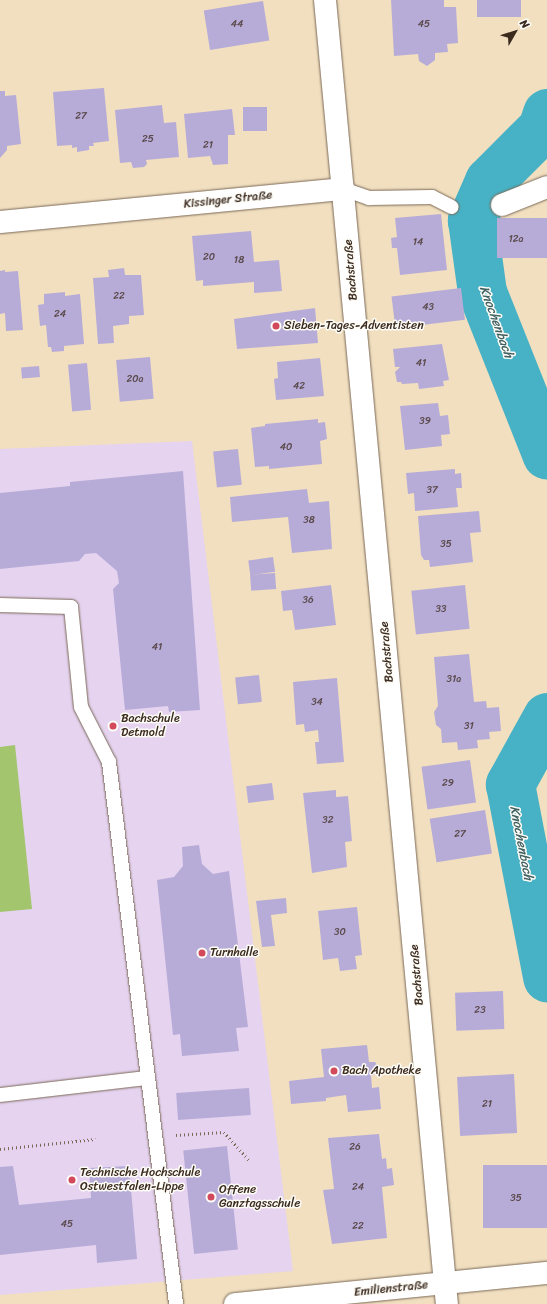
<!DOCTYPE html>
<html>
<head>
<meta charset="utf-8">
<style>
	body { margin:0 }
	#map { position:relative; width:547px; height:1304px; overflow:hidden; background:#f1dfc0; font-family:Sriracha,sans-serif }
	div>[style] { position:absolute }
	.built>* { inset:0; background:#e5d3f0 }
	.green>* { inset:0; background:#a3c56e }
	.river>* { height:49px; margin:-24.5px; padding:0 24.5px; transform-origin:24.5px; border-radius:24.5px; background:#47b2c5 }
	.building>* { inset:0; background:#b7acd7; transform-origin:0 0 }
	.path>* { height:2.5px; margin-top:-1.25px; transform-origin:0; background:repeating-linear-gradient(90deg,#7b6957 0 1px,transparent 0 4px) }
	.roads { filter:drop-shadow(0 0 1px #7b6957) drop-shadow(0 0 1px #7b6957) }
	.lane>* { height:14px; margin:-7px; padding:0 7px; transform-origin:7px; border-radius:7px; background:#fff }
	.street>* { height:22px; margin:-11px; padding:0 11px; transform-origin:11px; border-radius:11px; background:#fff }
	.dots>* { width:11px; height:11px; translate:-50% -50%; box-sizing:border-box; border:2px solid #fdfcf7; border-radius:50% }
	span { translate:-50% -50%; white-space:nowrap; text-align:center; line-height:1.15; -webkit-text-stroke:3px #fdfcf7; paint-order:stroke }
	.number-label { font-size:10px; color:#5a4a4c }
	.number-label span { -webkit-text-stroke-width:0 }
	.street-label { font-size:12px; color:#3b2a1e }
	.poi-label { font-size:12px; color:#3b2a1e }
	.left { translate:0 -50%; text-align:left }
	.water-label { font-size:13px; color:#406061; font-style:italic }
	.north { position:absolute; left:495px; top:12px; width:40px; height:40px; -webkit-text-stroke:3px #fdfcf7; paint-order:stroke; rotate:51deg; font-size:11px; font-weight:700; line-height:16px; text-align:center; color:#3b2a1e }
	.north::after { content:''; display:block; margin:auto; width:14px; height:18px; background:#3b2a1e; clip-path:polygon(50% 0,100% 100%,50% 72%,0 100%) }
</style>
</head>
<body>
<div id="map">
	<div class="built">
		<i style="clip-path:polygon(192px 441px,293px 1271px,0 1295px,0 449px)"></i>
	</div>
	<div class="green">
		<i style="clip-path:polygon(15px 745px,32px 909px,0 912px,0 747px)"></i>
	</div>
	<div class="river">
		<i style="left:547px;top:113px;width:16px;rotate:108deg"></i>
		<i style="left:542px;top:128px;width:75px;rotate:135deg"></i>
		<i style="left:489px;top:181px;width:43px;rotate:113.6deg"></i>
		<i style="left:472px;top:220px;width:73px;rotate:82.1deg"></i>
		<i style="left:482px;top:292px;width:175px;rotate:68.3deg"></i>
		<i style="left:547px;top:717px;width:77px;rotate:118.9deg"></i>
		<i style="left:510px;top:784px;width:197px;rotate:79.1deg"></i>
	</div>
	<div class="building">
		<i style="clip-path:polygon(391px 0,444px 0,444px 7px,456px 7px,458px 43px,447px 44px,448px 52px,435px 53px,435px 60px,427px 66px,419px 61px,418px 54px,394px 56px)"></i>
		<i style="left:477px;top:0;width:44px;height:17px"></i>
		<i style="left:263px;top:1px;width:40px;height:60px;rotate:81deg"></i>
		<i style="clip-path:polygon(104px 88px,109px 141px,93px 143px,94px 146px,89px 146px,89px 150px,77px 152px,77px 147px,72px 148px,72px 145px,57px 146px,53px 92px)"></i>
		<i style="clip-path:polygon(0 91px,5px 91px,5px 96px,16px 95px,21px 144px,7px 146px,7px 150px,0 158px)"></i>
		<i style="clip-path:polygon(162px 105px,164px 123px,176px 122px,179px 157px,146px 160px,147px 164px,144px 167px,133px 168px,131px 162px,120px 163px,115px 110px)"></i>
		<i style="left:243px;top:107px;width:24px;height:24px"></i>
		<i style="clip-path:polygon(232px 109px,235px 135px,228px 135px,228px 164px,213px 165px,210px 156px,188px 158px,184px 114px)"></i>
		<i style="clip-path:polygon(441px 214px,447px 270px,400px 275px,397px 248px,392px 248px,391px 238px,397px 237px,395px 218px)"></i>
		<i style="left:547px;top:218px;width:40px;height:50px;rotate:90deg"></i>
		<i style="clip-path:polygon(251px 231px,254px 262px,279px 260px,282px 291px,254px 293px,254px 282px,203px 286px,203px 280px,196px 281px,192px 236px)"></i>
		<i style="clip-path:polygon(124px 268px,125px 275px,141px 275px,144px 315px,129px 316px,129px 324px,113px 326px,114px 343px,98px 344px,93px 278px,109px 277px,108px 270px)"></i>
		<i style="clip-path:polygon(5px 270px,5px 272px,18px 271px,23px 330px,6px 331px,5px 313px,0 314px,0 271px)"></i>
		<i style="left:461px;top:288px;width:32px;height:70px;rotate:83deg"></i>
		<i style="clip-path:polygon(65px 292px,65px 296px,80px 294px,84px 344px,64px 346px,64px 351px,52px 352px,51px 347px,48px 347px,46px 325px,40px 326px,38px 305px,44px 304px,44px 294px)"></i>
		<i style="clip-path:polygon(315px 308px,318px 343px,237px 349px,234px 319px)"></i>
		<i style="clip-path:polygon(442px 344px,449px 380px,443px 381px,444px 386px,419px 389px,418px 383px,402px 384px,401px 382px,397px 382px,395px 372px,400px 367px,395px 367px,393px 349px)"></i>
		<i style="left:150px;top:357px;width:42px;height:34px;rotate:85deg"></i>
		<i style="clip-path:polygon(320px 358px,324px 396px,276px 400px,274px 379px,278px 378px,277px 362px)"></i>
		<i style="left:87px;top:363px;width:47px;height:19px;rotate:85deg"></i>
		<i style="left:39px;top:366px;width:11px;height:18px;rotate:85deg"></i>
		<i style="clip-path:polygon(438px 403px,440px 416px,448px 415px,450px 434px,441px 435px,442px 446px,405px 450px,400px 406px)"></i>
		<i style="clip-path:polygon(318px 419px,318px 423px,325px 422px,327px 439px,320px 441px,322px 464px,269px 469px,269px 466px,255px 467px,251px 428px,265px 426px,265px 424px)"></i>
		<i style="left:238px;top:449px;width:36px;height:25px;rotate:84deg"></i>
		<i style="clip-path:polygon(455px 469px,455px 474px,461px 473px,462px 488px,456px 488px,458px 507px,415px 511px,414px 493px,408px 494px,406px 473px)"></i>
		<i style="clip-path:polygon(183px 471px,200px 710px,169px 712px,168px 706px,125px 710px,113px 589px,119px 583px,117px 571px,96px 553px,85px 554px,79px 561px,0 569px,0 493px,70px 486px,70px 482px)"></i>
		<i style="clip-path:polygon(307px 489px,309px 503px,329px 501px,332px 549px,292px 553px,288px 517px,232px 522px,230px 497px)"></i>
		<i style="clip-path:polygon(479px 511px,481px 532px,470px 533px,473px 562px,430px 567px,429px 560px,424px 560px,421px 555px,418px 516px)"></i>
		<i style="left:273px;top:557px;width:15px;height:25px;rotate:82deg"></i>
		<i style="left:275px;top:573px;width:16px;height:25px;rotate:86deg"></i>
		<i style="clip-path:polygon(331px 585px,336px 625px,295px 630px,292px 610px,283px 611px,281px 591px)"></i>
		<i style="left:465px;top:585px;width:44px;height:54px;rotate:84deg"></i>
		<i style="clip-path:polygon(469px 654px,474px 702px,486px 701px,487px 708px,499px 707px,501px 731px,489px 732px,490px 739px,477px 740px,478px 748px,458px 750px,457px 742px,442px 743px,441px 729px,436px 725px,434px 712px,438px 706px,434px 657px)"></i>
		<i style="left:259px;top:675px;width:27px;height:24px;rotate:84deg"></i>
		<i style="clip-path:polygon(337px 678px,344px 762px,317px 764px,315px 742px,319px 742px,318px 730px,305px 732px,304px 724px,296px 725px,293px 682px)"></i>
		<i style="left:470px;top:760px;width:43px;height:49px;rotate:82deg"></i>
		<i style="left:272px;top:783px;width:17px;height:26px;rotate:83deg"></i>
		<i style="clip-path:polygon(336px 790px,336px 797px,348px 796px,352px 841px,345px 842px,347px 867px,312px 873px,303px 793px)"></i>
		<i style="left:485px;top:810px;width:44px;height:56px;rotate:81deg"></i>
		<i style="clip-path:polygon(199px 845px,202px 864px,213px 874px,229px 871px,248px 1027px,236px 1028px,239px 1051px,182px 1056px,180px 1034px,173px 1035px,157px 880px,174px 877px,183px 866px,182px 847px)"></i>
		<i style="clip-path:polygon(286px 898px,287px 913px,271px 915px,275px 946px,262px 947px,256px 901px)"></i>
		<i style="clip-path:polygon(357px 907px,362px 955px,355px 956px,357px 969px,340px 971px,338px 958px,323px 960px,318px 911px)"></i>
		<i style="left:503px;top:991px;width:38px;height:48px;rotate:88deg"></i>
		<i style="clip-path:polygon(367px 1045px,369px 1062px,375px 1062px,379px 1068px,378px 1073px,371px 1076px,372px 1088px,379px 1087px,381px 1109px,348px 1112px,346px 1095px,326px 1098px,326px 1101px,291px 1104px,289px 1081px,324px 1077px,321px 1049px)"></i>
		<i style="left:514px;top:1074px;width:59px;height:57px;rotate:87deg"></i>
		<i style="left:249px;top:1088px;width:27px;height:73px;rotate:86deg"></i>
		<i style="clip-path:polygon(379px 1134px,382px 1159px,386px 1158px,387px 1169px,392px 1168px,394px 1185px,382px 1187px,387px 1238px,332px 1244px,323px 1190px,334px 1189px,328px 1138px)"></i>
		<i style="left:227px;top:1146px;width:104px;height:44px;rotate:84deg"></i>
		<i style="left:547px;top:1165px;width:63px;height:64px;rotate:90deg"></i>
		<i style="clip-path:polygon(13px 1166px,19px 1205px,91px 1198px,89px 1168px,129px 1166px,137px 1259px,97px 1263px,96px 1245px,0 1255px,0 1167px)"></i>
	</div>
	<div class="path">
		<i style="left:176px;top:1135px;width:48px;rotate:-3.6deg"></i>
		<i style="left:224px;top:1132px;width:39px;rotate:48deg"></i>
		<i style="left:0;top:1149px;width:96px;rotate:-6deg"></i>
	</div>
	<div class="roads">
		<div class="lane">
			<i style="left:343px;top:189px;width:28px;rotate:19deg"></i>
			<i style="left:369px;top:198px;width:63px;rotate:-0.9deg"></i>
			<i style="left:432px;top:197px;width:22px;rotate:27deg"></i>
			<i style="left:0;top:605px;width:71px;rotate:1.6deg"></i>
			<i style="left:71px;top:607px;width:100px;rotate:84.3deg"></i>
			<i style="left:81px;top:707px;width:62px;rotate:63deg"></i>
			<i style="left:109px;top:762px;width:546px;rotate:82.95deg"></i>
			<i style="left:0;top:1095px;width:149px;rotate:-6.6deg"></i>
		</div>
		<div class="street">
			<i style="left:325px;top:0;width:1310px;rotate:84.66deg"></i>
			<i style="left:502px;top:205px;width:48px;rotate:-21.8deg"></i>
			<i style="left:0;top:222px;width:345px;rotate:-5.5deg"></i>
			<i style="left:235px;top:1304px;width:314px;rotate:-5.7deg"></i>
		</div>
	</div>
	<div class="dots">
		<i style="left:276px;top:326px;background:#d1495b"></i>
		<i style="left:113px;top:726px;background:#d1495b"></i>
		<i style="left:202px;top:953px;background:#d1495b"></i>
		<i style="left:334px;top:1071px;background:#d1495b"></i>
		<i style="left:72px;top:1180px;background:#d1495b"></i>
		<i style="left:211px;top:1197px;background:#d1495b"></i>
	</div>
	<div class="number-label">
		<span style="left:237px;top:25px">44</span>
		<span style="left:424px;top:25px">45</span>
		<span style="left:81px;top:117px">27</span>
		<span style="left:148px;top:140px">25</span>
		<span style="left:208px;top:146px">21</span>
		<span style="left:516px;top:240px">12a</span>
		<span style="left:418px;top:243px">14</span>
		<span style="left:209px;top:258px">20</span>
		<span style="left:239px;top:261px">18</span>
		<span style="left:119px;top:297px">22</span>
		<span style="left:428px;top:308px">43</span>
		<span style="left:60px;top:315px">24</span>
		<span style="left:421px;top:364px">41</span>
		<span style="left:135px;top:380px">20a</span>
		<span style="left:299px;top:387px">42</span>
		<span style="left:425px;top:422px">39</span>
		<span style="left:286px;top:448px">40</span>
		<span style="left:432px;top:491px">37</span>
		<span style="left:309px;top:521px">38</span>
		<span style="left:446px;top:545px">35</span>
		<span style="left:308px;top:601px">36</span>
		<span style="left:441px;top:610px">33</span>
		<span style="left:157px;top:648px">41</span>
		<span style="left:454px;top:680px">31a</span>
		<span style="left:317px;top:703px">34</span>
		<span style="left:469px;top:727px">31</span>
		<span style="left:448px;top:784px">29</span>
		<span style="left:328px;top:821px">32</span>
		<span style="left:460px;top:835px">27</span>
		<span style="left:340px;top:933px">30</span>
		<span style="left:480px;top:1011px">23</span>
		<span style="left:487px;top:1105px">21</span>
		<span style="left:355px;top:1148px">26</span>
		<span style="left:358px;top:1188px">24</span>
		<span style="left:516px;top:1199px">35</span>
		<span style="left:67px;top:1225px">45</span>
		<span style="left:358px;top:1227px">22</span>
	</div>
	<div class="street-label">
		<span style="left:228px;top:200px;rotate:-6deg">Kissinger Straße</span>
		<span style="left:351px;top:270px;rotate:-95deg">Bachstraße</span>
		<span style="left:387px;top:652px;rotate:-95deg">Bachstraße</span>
		<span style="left:417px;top:975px;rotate:-95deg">Bachstraße</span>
		<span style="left:391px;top:1289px;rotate:-6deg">Emilienstraße</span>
	</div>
	<div class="poi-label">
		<span class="left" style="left:284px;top:326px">Sieben-Tages-Adventisten</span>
		<span class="left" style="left:121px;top:726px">Bachschule<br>Detmold</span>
		<span class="left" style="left:210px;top:953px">Turnhalle</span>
		<span class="left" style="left:342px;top:1071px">Bach Apotheke</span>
		<span class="left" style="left:80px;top:1180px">Technische Hochschule<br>Ostwestfalen-Lippe</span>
		<span class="left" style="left:219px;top:1197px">Offene<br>Ganztagsschule</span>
	</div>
	<div class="water-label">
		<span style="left:496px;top:322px;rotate:70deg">Knochenbach</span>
		<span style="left:521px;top:843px;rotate:79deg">Knochenbach</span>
	</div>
	<div class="north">N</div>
</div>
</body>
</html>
